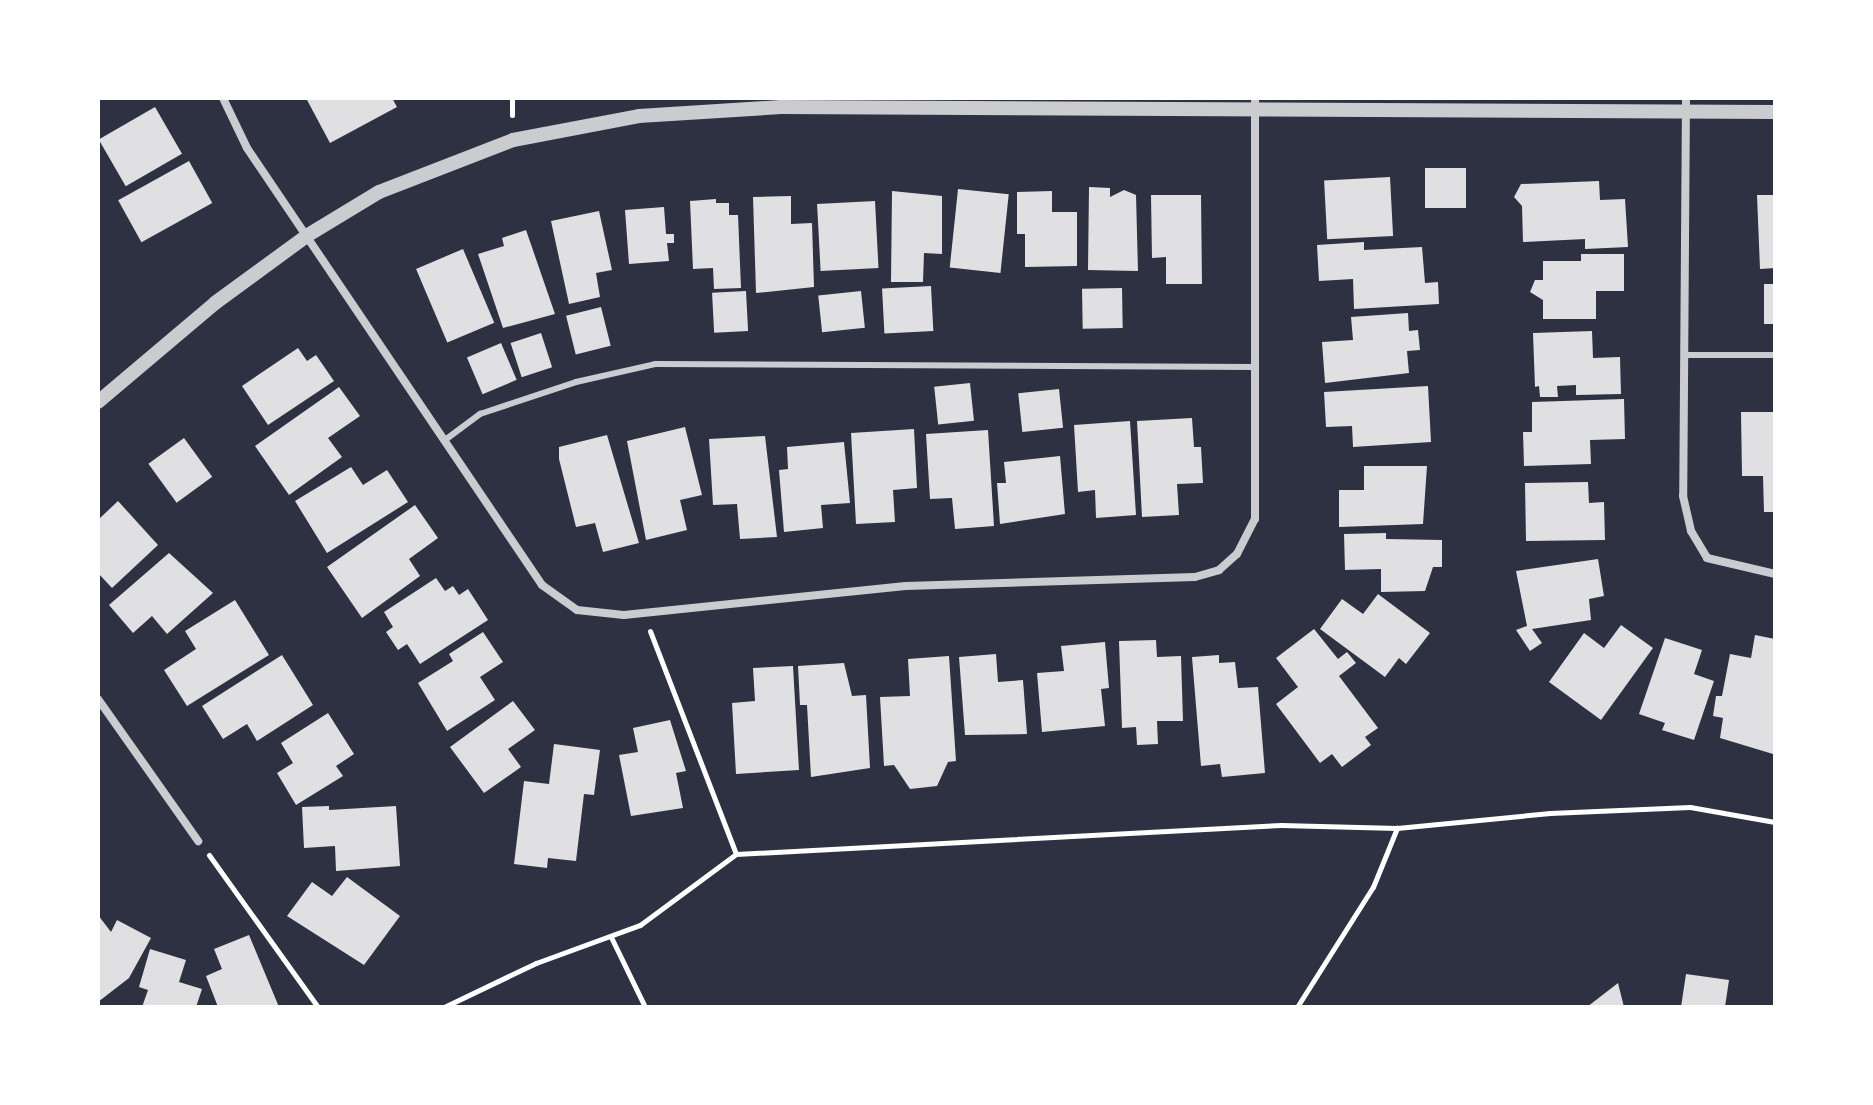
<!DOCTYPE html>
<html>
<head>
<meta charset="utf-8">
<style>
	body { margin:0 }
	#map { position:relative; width:1873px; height:1105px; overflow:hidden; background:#2d3142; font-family:Literata,serif }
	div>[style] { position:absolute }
	.building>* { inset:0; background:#e0e0e3; transform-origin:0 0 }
	.path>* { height:5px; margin:-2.5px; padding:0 2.5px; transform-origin:2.5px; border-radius:2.5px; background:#fff }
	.service>* { height:6px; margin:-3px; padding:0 3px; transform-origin:3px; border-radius:3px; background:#caccd0 }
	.minor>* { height:8px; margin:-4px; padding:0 4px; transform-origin:4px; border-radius:4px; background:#caccd0 }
	.tertiary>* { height:14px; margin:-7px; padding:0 7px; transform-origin:7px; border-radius:7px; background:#caccd0 }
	span { translate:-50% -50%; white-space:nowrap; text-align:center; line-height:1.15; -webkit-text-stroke:8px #fff; paint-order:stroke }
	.frame { position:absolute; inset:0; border:100px solid #fff; pointer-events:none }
</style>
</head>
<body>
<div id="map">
	<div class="building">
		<i style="clip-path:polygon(306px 98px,392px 98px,397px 107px,330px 143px)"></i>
		<i style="left:155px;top:107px;width:54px;height:65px;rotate:60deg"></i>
		<i style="left:189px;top:161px;width:48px;height:81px;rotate:61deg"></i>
		<i style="left:1425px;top:168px;width:41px;height:40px"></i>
		<i style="left:1390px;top:177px;width:59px;height:66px;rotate:87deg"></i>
		<i style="clip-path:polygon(1599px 181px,1600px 200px,1625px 199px,1628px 247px,1585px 249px,1585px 239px,1523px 242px,1522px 206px,1514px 197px,1521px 184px)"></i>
		<i style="clip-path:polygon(1089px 187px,1110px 188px,1110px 197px,1124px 190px,1136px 195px,1138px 271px,1088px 270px)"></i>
		<i style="left:958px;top:189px;width:51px;height:79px;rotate:6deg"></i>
		<i style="clip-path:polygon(892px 191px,942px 196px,942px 254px,924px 253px,923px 282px,891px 282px)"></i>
		<i style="clip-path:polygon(1052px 191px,1052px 212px,1077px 212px,1077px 266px,1025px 267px,1025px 234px,1017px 234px,1017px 192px)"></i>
		<i style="clip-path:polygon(1151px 195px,1201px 195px,1202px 284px,1166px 284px,1166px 257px,1152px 258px)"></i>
		<i style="clip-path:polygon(1757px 195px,1775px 195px,1775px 268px,1760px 269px)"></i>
		<i style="clip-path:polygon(791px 196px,791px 224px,812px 223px,814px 287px,756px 293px,753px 197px)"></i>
		<i style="clip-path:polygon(716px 199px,716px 203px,729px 203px,729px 215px,738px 215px,741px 288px,714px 289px,713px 268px,693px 269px,690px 201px)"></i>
		<i style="left:875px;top:201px;width:67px;height:58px;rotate:87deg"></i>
		<i style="clip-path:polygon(664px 207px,666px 234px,674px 234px,674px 243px,667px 243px,669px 261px,629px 264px,625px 210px)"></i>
		<i style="clip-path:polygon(599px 211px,612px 270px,596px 273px,600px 297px,569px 304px,551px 221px)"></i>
		<i style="clip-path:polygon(526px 230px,555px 314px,503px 328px,478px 254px,504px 246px,502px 238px)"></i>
		<i style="clip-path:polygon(1364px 242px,1364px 250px,1422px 247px,1425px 283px,1438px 282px,1439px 304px,1354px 309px,1353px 279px,1319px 281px,1317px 245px)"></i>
		<i style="left:463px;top:249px;width:80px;height:51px;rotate:67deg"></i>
		<i style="clip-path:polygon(1581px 254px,1624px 254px,1624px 291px,1596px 291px,1596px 319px,1543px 319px,1543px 300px,1530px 292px,1535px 280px,1543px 280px,1543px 261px,1581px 261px)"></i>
		<i style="left:1764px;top:284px;width:11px;height:40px"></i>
		<i style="left:931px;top:286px;width:45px;height:49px;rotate:87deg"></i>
		<i style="left:1122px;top:288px;width:40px;height:40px;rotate:89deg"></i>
		<i style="left:746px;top:291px;width:40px;height:34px;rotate:87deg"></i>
		<i style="left:861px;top:291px;width:37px;height:43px;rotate:84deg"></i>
		<i style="left:601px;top:307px;width:40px;height:36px;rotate:76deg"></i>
		<i style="clip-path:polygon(1408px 313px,1409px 331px,1418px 330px,1420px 350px,1407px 351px,1409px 373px,1325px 383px,1322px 342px,1353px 340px,1351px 317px)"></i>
		<i style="clip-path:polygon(1592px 331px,1593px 358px,1620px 357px,1621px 394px,1576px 395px,1576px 385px,1557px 386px,1558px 397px,1540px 397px,1539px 386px,1535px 387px,1533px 333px)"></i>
		<i style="left:541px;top:333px;width:36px;height:32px;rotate:72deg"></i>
		<i style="left:501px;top:343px;width:40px;height:37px;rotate:67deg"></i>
		<i style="clip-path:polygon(298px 348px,307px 361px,316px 355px,334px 381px,268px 425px,242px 386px)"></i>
		<i style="left:970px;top:383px;width:38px;height:36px;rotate:84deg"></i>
		<i style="clip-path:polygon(1428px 386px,1431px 442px,1353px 447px,1352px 426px,1326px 427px,1324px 392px)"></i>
		<i style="clip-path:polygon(339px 387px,360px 416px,328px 438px,342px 457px,289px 495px,255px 446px)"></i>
		<i style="left:1059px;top:389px;width:39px;height:41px;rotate:84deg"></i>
		<i style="clip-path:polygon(1624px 399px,1625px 439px,1590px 440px,1591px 464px,1524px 466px,1523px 432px,1532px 432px,1532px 402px)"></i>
		<i style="clip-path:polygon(1741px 412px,1774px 412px,1775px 512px,1764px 512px,1763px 476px,1742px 476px)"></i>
		<i style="clip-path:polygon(1192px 418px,1194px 447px,1201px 447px,1203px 483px,1177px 484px,1179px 515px,1142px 517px,1137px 421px)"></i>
		<i style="clip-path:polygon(1130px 421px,1136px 515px,1096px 518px,1095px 490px,1078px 492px,1074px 425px)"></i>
		<i style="clip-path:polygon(685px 427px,702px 495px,680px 500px,687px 530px,646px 540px,627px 441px)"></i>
		<i style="clip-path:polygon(914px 429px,917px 488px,893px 490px,895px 522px,856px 524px,851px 433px)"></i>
		<i style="clip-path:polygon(988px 430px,994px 526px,955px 529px,952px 498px,930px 499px,926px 434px)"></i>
		<i style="clip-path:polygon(607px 435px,639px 543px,603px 552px,595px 523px,576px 527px,559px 459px,559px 447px)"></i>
		<i style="clip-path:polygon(765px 436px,777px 537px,740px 539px,737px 504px,713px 505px,709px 439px)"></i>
		<i style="left:184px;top:438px;width:48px;height:44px;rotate:54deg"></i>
		<i style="clip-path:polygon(844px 442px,850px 503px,821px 505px,823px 528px,784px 532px,779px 470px,788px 469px,787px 447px)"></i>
		<i style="clip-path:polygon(1060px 456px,1065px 514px,1000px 524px,997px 483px,1006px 483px,1004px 462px)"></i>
		<i style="clip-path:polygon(1364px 466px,1427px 466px,1423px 524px,1339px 527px,1339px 490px,1364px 490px)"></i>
		<i style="clip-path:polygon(351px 467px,363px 485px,387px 470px,408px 502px,327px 553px,295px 501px)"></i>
		<i style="clip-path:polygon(1588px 482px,1589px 503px,1604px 502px,1605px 540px,1526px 541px,1525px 483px)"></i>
		<i style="clip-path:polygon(118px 501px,158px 545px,112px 588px,98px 573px,98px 520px)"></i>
		<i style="clip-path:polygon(415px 505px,438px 538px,409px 559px,420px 576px,362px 618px,327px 567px)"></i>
		<i style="clip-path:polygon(1386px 533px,1386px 539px,1442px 540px,1442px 567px,1433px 567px,1425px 591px,1381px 592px,1381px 569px,1345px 570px,1344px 534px)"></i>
		<i style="clip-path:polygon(169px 553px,213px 593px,167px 634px,152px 616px,133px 633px,109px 605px)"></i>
		<i style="clip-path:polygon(1598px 559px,1604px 596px,1589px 599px,1591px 620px,1532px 629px,1542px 643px,1530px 651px,1516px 630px,1527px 626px,1516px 571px)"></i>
		<i style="clip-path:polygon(436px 578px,445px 591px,453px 586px,459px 595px,468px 589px,488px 620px,420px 664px,407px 644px,398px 650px,386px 632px,393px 627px,384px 612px)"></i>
		<i style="clip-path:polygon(1378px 594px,1430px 633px,1406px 664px,1399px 658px,1385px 677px,1320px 629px,1342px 599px,1363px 614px)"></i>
		<i style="clip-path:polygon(235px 600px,269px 655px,187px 706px,164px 670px,196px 649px,185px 631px)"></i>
		<i style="clip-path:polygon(1621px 625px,1653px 648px,1601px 720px,1549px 682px,1584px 633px,1604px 648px)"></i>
		<i style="clip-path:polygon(1314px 629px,1338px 659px,1347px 652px,1356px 663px,1339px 676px,1378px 728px,1365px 737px,1371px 745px,1342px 767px,1332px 754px,1320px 763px,1276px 704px,1298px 687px,1276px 658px)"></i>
		<i style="clip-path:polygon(483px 632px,503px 662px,480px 677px,495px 700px,447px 731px,418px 683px,453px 661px,449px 654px)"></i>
		<i style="clip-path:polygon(1755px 635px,1775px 639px,1773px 754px,1720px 738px,1723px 718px,1713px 716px,1716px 696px,1722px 696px,1730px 654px,1751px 658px)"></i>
		<i style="clip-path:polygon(1665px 638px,1702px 650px,1694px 674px,1714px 681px,1694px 740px,1662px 730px,1665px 723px,1639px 714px)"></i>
		<i style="clip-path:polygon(1156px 640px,1157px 657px,1181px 656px,1183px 721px,1157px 721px,1158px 744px,1137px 745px,1136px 727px,1122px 728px,1119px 641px)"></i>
		<i style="clip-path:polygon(1105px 642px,1109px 688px,1101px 689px,1105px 726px,1042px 732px,1037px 673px,1064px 671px,1061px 646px)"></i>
		<i style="clip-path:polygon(996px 654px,998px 682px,1023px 680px,1027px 734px,965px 735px,959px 657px)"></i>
		<i style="clip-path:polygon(282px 655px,313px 705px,257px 741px,247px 724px,223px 739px,202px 706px)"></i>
		<i style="clip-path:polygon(1219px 655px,1219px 663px,1235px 662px,1238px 688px,1258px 687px,1265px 773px,1222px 777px,1220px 764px,1201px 766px,1192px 657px)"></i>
		<i style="clip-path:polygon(949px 656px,956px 761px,948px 762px,937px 786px,910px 789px,894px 765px,884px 766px,880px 697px,910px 696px,908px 659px)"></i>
		<i style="clip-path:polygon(844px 663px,852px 696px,866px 695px,870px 768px,811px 777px,807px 705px,800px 705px,798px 666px)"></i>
		<i style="clip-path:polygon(793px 666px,799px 770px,736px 774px,732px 703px,755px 701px,753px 668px)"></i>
		<i style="clip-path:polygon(513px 701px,535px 730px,508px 749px,521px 767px,484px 793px,450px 747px)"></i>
		<i style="clip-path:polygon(328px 713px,354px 754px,336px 766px,343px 776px,296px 805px,277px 773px,293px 763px,281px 743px)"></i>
		<i style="clip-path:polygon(670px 720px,686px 771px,676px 773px,683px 808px,631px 816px,619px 755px,638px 752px,633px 728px)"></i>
		<i style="clip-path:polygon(554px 744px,600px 750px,594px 795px,584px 794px,576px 861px,548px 858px,547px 868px,514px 864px,524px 781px,549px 784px)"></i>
		<i style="clip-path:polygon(329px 806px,329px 810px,396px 806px,400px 866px,336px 871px,335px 846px,304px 848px,302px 807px)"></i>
		<i style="clip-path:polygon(347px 877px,400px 916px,364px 965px,287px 916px,312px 882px,332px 896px)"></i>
		<i style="clip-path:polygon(98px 915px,111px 932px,117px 920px,151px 938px,129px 978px,98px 1002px)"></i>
		<i style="clip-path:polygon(249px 935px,279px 1007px,218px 1007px,206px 976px,222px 969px,214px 949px)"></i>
		<i style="clip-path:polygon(150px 949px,186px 960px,179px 982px,202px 989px,196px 1007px,142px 1007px,148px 990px,139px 987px)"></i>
		<i style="clip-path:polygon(1686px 974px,1729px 980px,1725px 1007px,1681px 1007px)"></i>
		<i style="clip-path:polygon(1618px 983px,1624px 1007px,1587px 1007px)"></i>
	</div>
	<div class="path">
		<i style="left:512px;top:98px;width:17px;rotate:90deg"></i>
		<i style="left:650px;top:631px;width:239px;rotate:68.9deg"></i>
		<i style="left:209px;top:855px;width:187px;rotate:54.4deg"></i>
		<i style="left:611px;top:937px;width:78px;rotate:64.1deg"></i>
		<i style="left:444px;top:1007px;width:102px;rotate:-25.6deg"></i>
		<i style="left:536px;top:963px;width:111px;rotate:-20.1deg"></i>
		<i style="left:640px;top:925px;width:119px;rotate:-36.5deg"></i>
		<i style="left:736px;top:854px;width:546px;rotate:-3.05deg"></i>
		<i style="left:1281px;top:825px;width:116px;rotate:1.5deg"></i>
		<i style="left:1397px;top:828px;width:154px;rotate:-5.6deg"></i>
		<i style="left:1550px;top:813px;width:140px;rotate:-2.5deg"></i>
		<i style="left:1690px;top:807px;width:86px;rotate:10deg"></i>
		<i style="left:1297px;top:1007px;width:142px;rotate:-57.7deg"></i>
		<i style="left:1373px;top:887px;width:64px;rotate:-67.9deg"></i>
	</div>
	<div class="service">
		<i style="left:1684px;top:355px;width:91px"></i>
		<i style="left:445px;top:440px;width:44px;rotate:-36.6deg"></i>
		<i style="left:480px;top:414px;width:101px;rotate:-18.4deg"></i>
		<i style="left:576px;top:382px;width:81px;rotate:-12.8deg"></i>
		<i style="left:655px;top:364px;width:600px;rotate:0.29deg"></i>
	</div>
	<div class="minor">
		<i style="left:223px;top:98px;width:55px;rotate:64.4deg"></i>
		<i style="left:247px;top:148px;width:527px;rotate:55.98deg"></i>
		<i style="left:542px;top:585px;width:43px;rotate:35.5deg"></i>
		<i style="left:577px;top:610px;width:47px;rotate:6.1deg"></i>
		<i style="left:624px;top:615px;width:283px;rotate:-5.9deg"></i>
		<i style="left:906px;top:586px;width:289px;rotate:-1.8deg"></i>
		<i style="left:1195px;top:577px;width:25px;rotate:-16deg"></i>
		<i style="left:1219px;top:570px;width:24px;rotate:-42deg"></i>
		<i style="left:1237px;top:554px;width:39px;rotate:-63deg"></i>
		<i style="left:1255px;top:519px;width:421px;rotate:-90deg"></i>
		<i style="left:1686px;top:98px;width:398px;rotate:90.4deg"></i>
		<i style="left:1683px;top:496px;width:36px;rotate:77deg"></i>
		<i style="left:1691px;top:531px;width:31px;rotate:59deg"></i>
		<i style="left:1707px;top:558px;width:70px;rotate:13.2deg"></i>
		<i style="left:98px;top:699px;width:174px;rotate:54.8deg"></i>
	</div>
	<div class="tertiary">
		<i style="left:98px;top:402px;width:153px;rotate:-40.2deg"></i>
		<i style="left:215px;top:303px;width:115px;rotate:-36.2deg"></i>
		<i style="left:308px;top:235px;width:83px;rotate:-31.2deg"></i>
		<i style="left:379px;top:192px;width:144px;rotate:-21.2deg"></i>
		<i style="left:513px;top:140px;width:128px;rotate:-10.8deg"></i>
		<i style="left:639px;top:116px;width:142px;rotate:-3.6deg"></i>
		<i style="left:781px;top:107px;width:994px;rotate:0.29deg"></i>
	</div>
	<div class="frame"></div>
</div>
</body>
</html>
